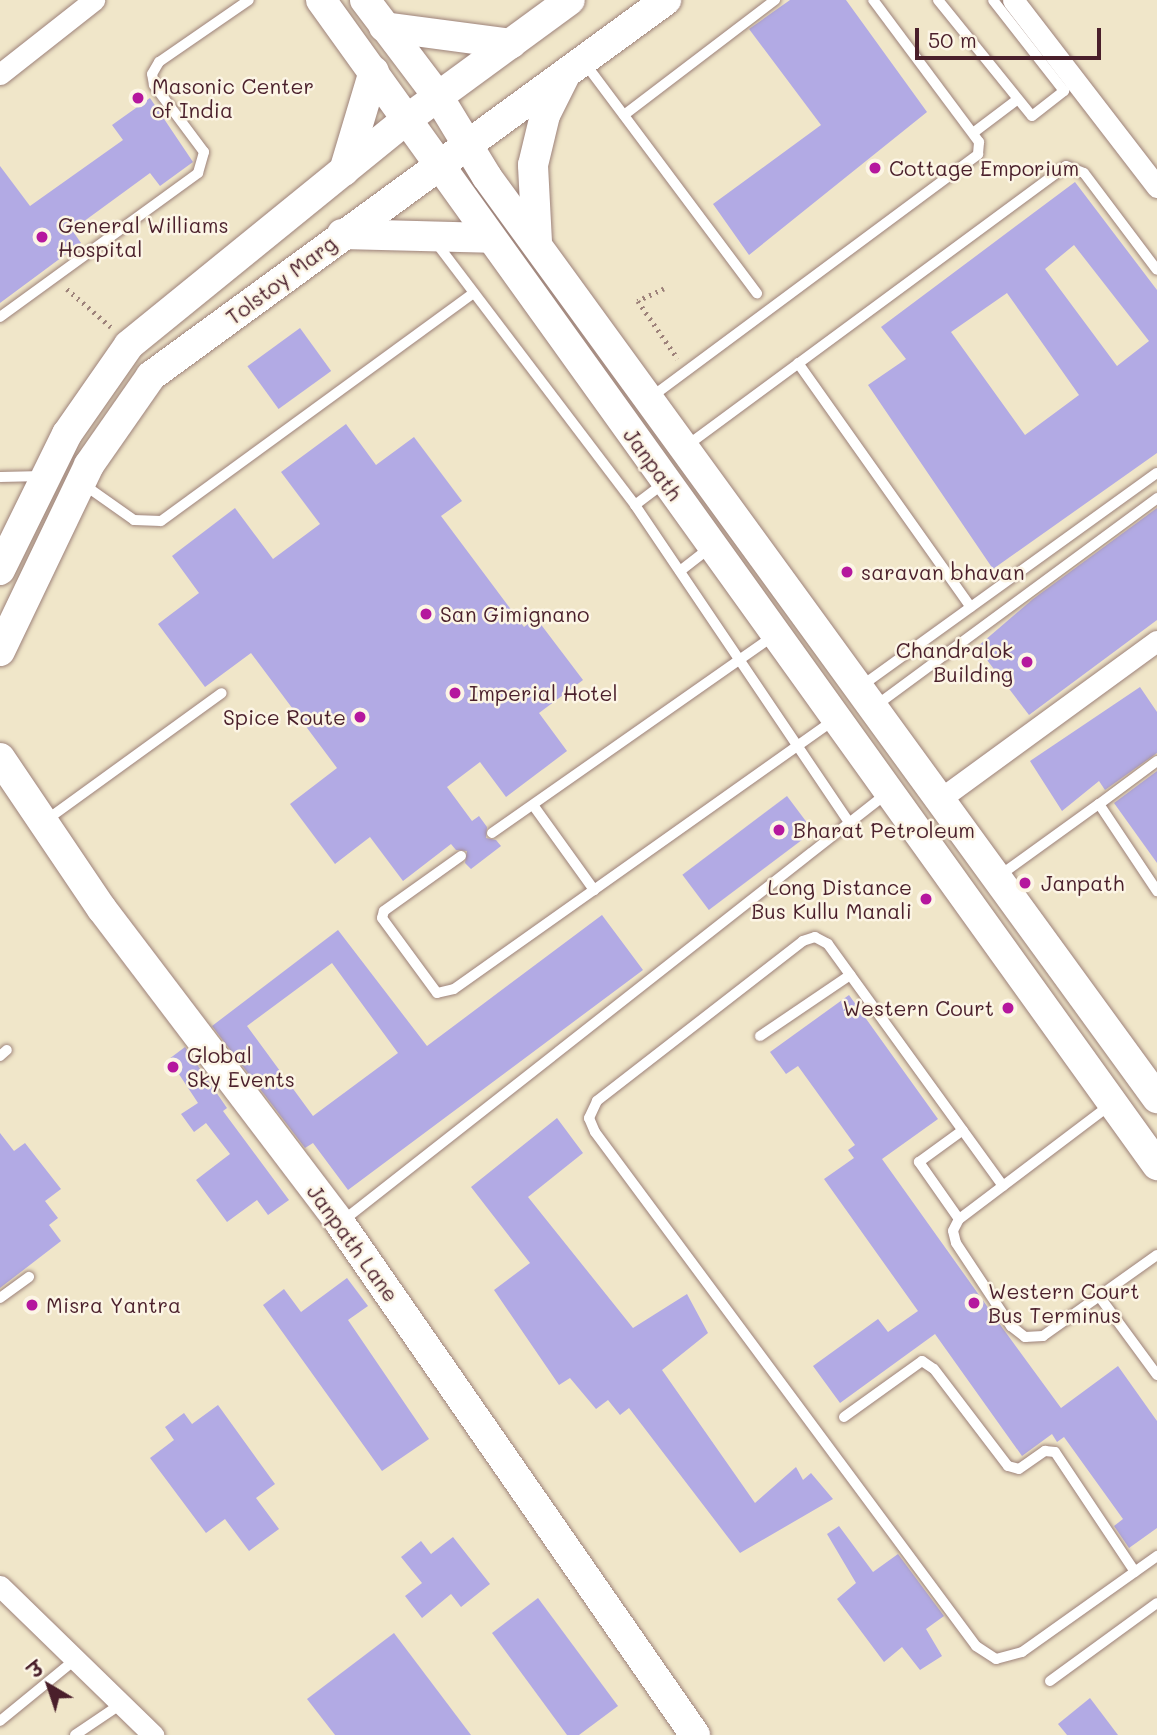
<!DOCTYPE html>
<html>
<head>
<meta charset="utf-8">
<style>
	body { margin:0 }
	#map { position:relative; width:1157px; height:1735px; overflow:hidden; background:#f0e6c9; font-family:Mali,"Playpen Sans Deva",sans-serif }
	div>[style] { position:absolute }
	.building>* { inset:0; background:#b2aae4; transform-origin:0 0 }
	.path>* { height:4.5px; margin-top:-2.25px; transform-origin:0; background:repeating-linear-gradient(90deg,#9d827a 0 2px,transparent 0 7px) }
	.roads { filter:drop-shadow(0 0 2px #9d827a) drop-shadow(0 0 2px #9d827a) }
	.lane>* { height:10px; margin:-5px; padding:0 5px; transform-origin:5px; border-radius:5px; background:#fff }
	.street>* { height:21px; margin:-10.5px; padding:0 10.5px; transform-origin:10.5px; border-radius:10.5px; background:#fff }
	.secondary>* { height:30px; margin:-15px; padding:0 15px; transform-origin:15px; border-radius:15px; background:#fff }
	.dots>* { width:19px; height:19px; translate:-50% -50%; box-sizing:border-box; border:4px solid #fcf5e5; border-radius:50% }
	span { translate:-50% -50%; white-space:nowrap; text-align:center; line-height:1.15; -webkit-text-stroke:5px #fcf5e5; paint-order:stroke }
	.poi-label { font-size:21px; color:#4a1f2b }
	.left { translate:0 -50%; text-align:left }
	.right { translate:-100% -50%; text-align:right }
	.street-label { font-size:21px; color:#4a1f2b }
	.north { position:absolute; left:14px; top:1651px; width:70px; height:70px; -webkit-text-stroke:5px #fcf5e5; paint-order:stroke; rotate:321deg; font-size:19px; font-weight:700; line-height:28px; text-align:center; color:#4a1f2b }
	.north::after { content:''; display:block; margin:auto; width:24px; height:32px; background:#4a1f2b; clip-path:polygon(50% 0,100% 100%,50% 72%,0 100%) }
	.scale { position:absolute; left:915px; top:28px; width:186px; height:32px; box-sizing:border-box; border:4px solid #4a1f2b; border-top:0; padding-left:9px; font-size:21px; line-height:24px; white-space:nowrap; color:#4a1f2b; -webkit-text-stroke:5px #fcf5e5; paint-order:stroke }
</style>
</head>
<body>
<div id="map">
	<div class="building">
		<i style="clip-path:polygon(790px 0,846px 0,927px 112px,749px 255px,713px 204px,821px 125px,749px 29px)"></i>
		<i style="clip-path:polygon(150px 98px,193px 162px,160px 186px,150px 173px,72px 230px,81px 243px,0 303px,0 166px,30px 206px,123px 140px,112px 125px)"></i>
		<i style="clip-path:polygon(evenodd,1075px 182px,1157px 290px,1157px 453px,993px 569px,868px 385px,906px 359px,881px 327px,1075px 182px,1074px 245px,1149px 341px,1117px 366px,1045px 269px,1074px 245px,1075px 182px,1007px 293px,1079px 395px,1025px 435px,951px 332px,1007px 293px)"></i>
		<i style="left:300px;top:328px;width:53px;height:65px;rotate:54deg"></i>
		<i style="clip-path:polygon(346px 424px,376px 465px,414px 437px,462px 501px,441px 516px,524px 627px,536px 618px,583px 680px,539px 713px,567px 751px,506px 797px,480px 762px,447px 787px,472px 821px,479px 816px,487px 827px,486px 838px,496px 840px,501px 846px,471px 869px,465px 863px,467px 851px,456px 850px,451px 844px,403px 881px,370px 837px,335px 864px,290px 804px,337px 768px,251px 653px,205px 687px,158px 624px,199px 593px,172px 556px,235px 508px,273px 559px,320px 524px,281px 472px)"></i>
		<i style="clip-path:polygon(1157px 508px,1157px 620px,1029px 715px,977px 647px,1033px 599px)"></i>
		<i style="clip-path:polygon(1140px 687px,1157px 712px,1157px 753px,1105px 790px,1099px 781px,1062px 811px,1030px 761px)"></i>
		<i style="clip-path:polygon(1157px 771px,1157px 863px,1114px 803px)"></i>
		<i style="left:787px;top:796px;width:44px;height:131px;rotate:53deg"></i>
		<i style="clip-path:polygon(evenodd,602px 915px,643px 970px,348px 1190px,313px 1143px,305px 1148px,212px 1026px,338px 930px,427px 1046px,602px 915px,332px 963px,398px 1053px,313px 1116px,247px 1026px,332px 963px)"></i>
		<i style="clip-path:polygon(849px 995px,938px 1119px,882px 1159px,1004px 1330px,1061px 1408px,1118px 1366px,1157px 1421px,1157px 1528px,1129px 1548px,1114px 1526px,1123px 1519px,1064px 1437px,1057px 1442px,1052px 1434px,1022px 1456px,935px 1334px,840px 1403px,813px 1366px,878px 1319px,888px 1332px,918px 1311px,824px 1179px,854px 1158px,848px 1150px,855px 1145px,798px 1066px,786px 1074px,770px 1052px)"></i>
		<i style="clip-path:polygon(185px 1047px,227px 1108px,223px 1111px,289px 1200px,268px 1215px,257px 1200px,227px 1222px,196px 1180px,230px 1154px,206px 1123px,194px 1132px,181px 1114px,198px 1103px,169px 1059px)"></i>
		<i style="clip-path:polygon(557px 1118px,583px 1153px,528px 1197px,633px 1328px,687px 1294px,708px 1333px,662px 1370px,755px 1503px,796px 1467px,803px 1480px,811px 1473px,833px 1499px,740px 1553px,629px 1408px,620px 1415px,608px 1400px,596px 1409px,570px 1378px,559px 1385px,494px 1290px,530px 1263px,471px 1187px)"></i>
		<i style="clip-path:polygon(0 1133px,14px 1151px,25px 1143px,61px 1189px,45px 1201px,58px 1218px,49px 1225px,61px 1241px,0 1288px)"></i>
		<i style="clip-path:polygon(347px 1278px,368px 1306px,348px 1320px,429px 1439px,382px 1471px,263px 1305px,284px 1289px,301px 1312px)"></i>
		<i style="clip-path:polygon(218px 1405px,275px 1484px,256px 1498px,279px 1529px,249px 1551px,225px 1519px,206px 1533px,150px 1458px,174px 1440px,165px 1427px,184px 1413px,192px 1424px)"></i>
		<i style="clip-path:polygon(839px 1526px,873px 1572px,898px 1554px,944px 1616px,926px 1629px,942px 1656px,920px 1670px,902px 1647px,884px 1662px,837px 1599px,856px 1583px,827px 1534px)"></i>
		<i style="clip-path:polygon(453px 1537px,490px 1584px,461px 1607px,451px 1594px,422px 1618px,405px 1596px,422px 1583px,401px 1557px,421px 1541px,431px 1554px)"></i>
		<i style="clip-path:polygon(538px 1598px,618px 1706px,579px 1735px,567px 1735px,492px 1633px)"></i>
		<i style="clip-path:polygon(394px 1633px,471px 1735px,335px 1735px,307px 1699px)"></i>
		<i style="clip-path:polygon(1090px 1698px,1118px 1735px,1067px 1735px,1058px 1724px)"></i>
	</div>
	<div class="path">
		<i style="left:67px;top:289px;width:58px;rotate:40.8deg"></i>
		<i style="left:664px;top:289px;width:29px;rotate:155deg"></i>
		<i style="left:638px;top:301px;width:70px;rotate:55.4deg"></i>
	</div>
	<div class="roads">
		<div class="lane">
			<i style="left:938px;top:0;width:149px;rotate:51deg"></i>
			<i style="left:1032px;top:116px;width:41px;rotate:-38deg"></i>
			<i style="left:1064px;top:91px;width:115px;rotate:-128deg"></i>
			<i style="left:584px;top:62px;width:289px;rotate:53.2deg"></i>
			<i style="left:624px;top:115px;width:190px;rotate:-37.3deg"></i>
			<i style="left:973px;top:133px;width:56px;rotate:-37.1deg"></i>
			<i style="left:434px;top:240px;width:333px;rotate:52.8deg"></i>
			<i style="left:635px;top:505px;width:382px;rotate:56deg"></i>
			<i style="left:0;top:317px;width:245px;rotate:-36deg"></i>
			<i style="left:198px;top:173px;width:22px;rotate:-74deg"></i>
			<i style="left:204px;top:152px;width:84px;rotate:-126.7deg"></i>
			<i style="left:154px;top:85px;width:11px;rotate:-100deg"></i>
			<i style="left:152px;top:74px;width:14px;rotate:-60deg"></i>
			<i style="left:159px;top:62px;width:109px;rotate:-34.6deg"></i>
			<i style="left:798px;top:363px;width:299px;rotate:54.7deg"></i>
			<i style="left:650px;top:398px;width:409px;rotate:-36.6deg"></i>
			<i style="left:978px;top:154px;width:12px;rotate:-85deg"></i>
			<i style="left:979px;top:142px;width:177px;rotate:-126.7deg"></i>
			<i style="left:685px;top:447px;width:473px;rotate:-36.4deg"></i>
			<i style="left:1066px;top:166px;width:19px;rotate:21deg"></i>
			<i style="left:1084px;top:173px;width:121px;rotate:53deg"></i>
			<i style="left:0;top:477px;width:43px;rotate:-1.3deg"></i>
			<i style="left:83px;top:484px;width:62px;rotate:35.2deg"></i>
			<i style="left:134px;top:520px;width:27px;rotate:2deg"></i>
			<i style="left:161px;top:521px;width:387px;rotate:-36.1deg"></i>
			<i style="left:635px;top:505px;width:36px;rotate:-37deg"></i>
			<i style="left:680px;top:571px;width:39px;rotate:-38deg"></i>
			<i style="left:860px;top:687px;width:366px;rotate:-35.8deg"></i>
			<i style="left:874px;top:707px;width:352px;rotate:-36.4deg"></i>
			<i style="left:1157px;top:761px;width:72px;rotate:143.4deg"></i>
			<i style="left:1099px;top:804px;width:105px;rotate:56.3deg"></i>
			<i style="left:533px;top:805px;width:105px;rotate:54.3deg"></i>
			<i style="left:45px;top:821px;width:218px;rotate:-35.9deg"></i>
			<i style="left:492px;top:833px;width:343px;rotate:-35deg"></i>
			<i style="left:461px;top:856px;width:95px;rotate:144.5deg"></i>
			<i style="left:384px;top:911px;width:7px;rotate:106deg"></i>
			<i style="left:382px;top:918px;width:93px;rotate:53.7deg"></i>
			<i style="left:437px;top:993px;width:17px;rotate:-13deg"></i>
			<i style="left:454px;top:989px;width:467px;rotate:-35.3deg"></i>
			<i style="left:999px;top:876px;width:123px;rotate:-35.8deg"></i>
			<i style="left:760px;top:1036px;width:109px;rotate:-34.1deg"></i>
			<i style="left:0;top:1056px;width:9px;rotate:-41deg"></i>
			<i style="left:1110px;top:1105px;width:189px;rotate:142.9deg"></i>
			<i style="left:959px;top:1219px;width:13px;rotate:117deg"></i>
			<i style="left:953px;top:1231px;width:12px;rotate:76deg"></i>
			<i style="left:956px;top:1243px;width:100px;rotate:56.5deg"></i>
			<i style="left:1011px;top:1326px;width:18px;rotate:38deg"></i>
			<i style="left:1025px;top:1337px;width:18px;rotate:-3deg"></i>
			<i style="left:1043px;top:1336px;width:140px;rotate:-35.4deg"></i>
			<i style="left:1003px;top:1186px;width:299px;rotate:-125.9deg"></i>
			<i style="left:828px;top:944px;width:15px;rotate:-152deg"></i>
			<i style="left:815px;top:937px;width:13px;rotate:162deg"></i>
			<i style="left:803px;top:941px;width:261px;rotate:142.2deg"></i>
			<i style="left:597px;top:1101px;width:19px;rotate:115deg"></i>
			<i style="left:589px;top:1118px;width:15px;rotate:67deg"></i>
			<i style="left:595px;top:1132px;width:640px;rotate:53.45deg"></i>
			<i style="left:976px;top:1646px;width:24px;rotate:33deg"></i>
			<i style="left:996px;top:1659px;width:27px;rotate:-15deg"></i>
			<i style="left:1022px;top:1652px;width:166px;rotate:-35.4deg"></i>
			<i style="left:959px;top:1219px;width:70px;rotate:-125.1deg"></i>
			<i style="left:919px;top:1162px;width:54px;rotate:-36deg"></i>
			<i style="left:340px;top:1223px;width:694px;rotate:-38.16deg"></i>
			<i style="left:1099px;top:1296px;width:98px;rotate:53.7deg"></i>
			<i style="left:0;top:1298px;width:36px;rotate:-36deg"></i>
			<i style="left:844px;top:1417px;width:96px;rotate:-35.7deg"></i>
			<i style="left:922px;top:1361px;width:14px;rotate:34deg"></i>
			<i style="left:934px;top:1369px;width:122px;rotate:52.7deg"></i>
			<i style="left:1008px;top:1466px;width:11px;rotate:15deg"></i>
			<i style="left:1019px;top:1469px;width:32px;rotate:-35deg"></i>
			<i style="left:1045px;top:1451px;width:10px;rotate:6deg"></i>
			<i style="left:1055px;top:1452px;width:144px;rotate:56.3deg"></i>
			<i style="left:1050px;top:1681px;width:132px;rotate:-36.1deg"></i>
			<i style="left:0;top:1721px;width:99px;rotate:-39.3deg"></i>
			<i style="left:75px;top:1735px;width:59px;rotate:-34deg"></i>
		</div>
		<div class="street">
			<i style="left:1013px;top:0;width:236px;rotate:52.4deg"></i>
			<i style="left:0;top:74px;width:120px;rotate:-38.2deg"></i>
			<i style="left:940px;top:799px;width:268px;rotate:-36.1deg"></i>
			<i style="left:0;top:1586px;width:214px;rotate:44.2deg"></i>
		</div>
		<div class="secondary">
			<i style="left:321px;top:0;width:1434px;rotate:54.34deg"></i>
			<i style="left:365px;top:0;width:123px;rotate:52.9deg"></i>
			<i style="left:439px;top:98px;width:92px;rotate:58.7deg"></i>
			<i style="left:487px;top:177px;width:1139px;rotate:53.97deg"></i>
			<i style="left:384px;top:27px;width:128px;rotate:7.6deg"></i>
			<i style="left:344px;top:171px;width:104px;rotate:-73.3deg"></i>
			<i style="left:342px;top:234px;width:148px;rotate:1.5deg"></i>
			<i style="left:537px;top:242px;width:77px;rotate:-93deg"></i>
			<i style="left:533px;top:165px;width:51px;rotate:-76.5deg"></i>
			<i style="left:545px;top:115px;width:45px;rotate:-63.4deg"></i>
			<i style="left:0;top:570px;width:152px;rotate:-63.8deg"></i>
			<i style="left:67px;top:434px;width:108px;rotate:-55.1deg"></i>
			<i style="left:129px;top:345px;width:357px;rotate:-39.1deg"></i>
			<i style="left:406px;top:120px;width:203px;rotate:-36.2deg"></i>
			<i style="left:0;top:651px;width:206px;rotate:-64.4deg"></i>
			<i style="left:89px;top:465px;width:108px;rotate:-55.1deg"></i>
			<i style="left:151px;top:376px;width:638px;rotate:-36.13deg"></i>
			<i style="left:0;top:758px;width:182px;rotate:56deg"></i>
			<i style="left:102px;top:909px;width:394px;rotate:52.8deg"></i>
			<i style="left:340px;top:1223px;width:623px;rotate:55.26deg"></i>
		</div>
	</div>
	<div class="dots">
		<i style="left:138px;top:98px;background:#b5179e"></i>
		<i style="left:875px;top:168px;background:#b5179e"></i>
		<i style="left:42px;top:237px;background:#b5179e"></i>
		<i style="left:847px;top:572px;background:#b5179e"></i>
		<i style="left:426px;top:614px;background:#b5179e"></i>
		<i style="left:1027px;top:662px;background:#b5179e"></i>
		<i style="left:455px;top:693px;background:#b5179e"></i>
		<i style="left:360px;top:717px;background:#b5179e"></i>
		<i style="left:779px;top:830px;background:#b5179e"></i>
		<i style="left:1025px;top:883px;background:#b5179e"></i>
		<i style="left:926px;top:899px;background:#b5179e"></i>
		<i style="left:1008px;top:1008px;background:#b5179e"></i>
		<i style="left:173px;top:1067px;background:#b5179e"></i>
		<i style="left:974px;top:1303px;background:#b5179e"></i>
		<i style="left:32px;top:1305px;background:#b5179e"></i>
	</div>
	<div class="poi-label">
		<span class="left" style="left:152px;top:98px">Masonic Center<br>of India</span>
		<span class="left" style="left:889px;top:168px">Cottage Emporium</span>
		<span class="left" style="left:58px;top:237px">General Williams<br>Hospital</span>
		<span class="left" style="left:861px;top:572px">saravan bhavan</span>
		<span class="left" style="left:440px;top:614px">San Gimignano</span>
		<span class="right" style="left:1013px;top:662px">Chandralok<br>Building</span>
		<span class="left" style="left:469px;top:693px">Imperial Hotel</span>
		<span class="right" style="left:346px;top:717px">Spice Route</span>
		<span class="left" style="left:793px;top:830px">Bharat Petroleum</span>
		<span class="left" style="left:1041px;top:883px">Janpath</span>
		<span class="right" style="left:912px;top:899px">Long Distance<br>Bus Kullu Manali</span>
		<span class="right" style="left:994px;top:1008px">Western Court</span>
		<span class="left" style="left:187px;top:1067px">Global<br>Sky Events</span>
		<span class="left" style="left:988px;top:1303px">Western Court<br>Bus Terminus</span>
		<span class="left" style="left:46px;top:1305px">Misra Yantra</span>
	</div>
	<div class="street-label">
		<span style="left:281px;top:280px;rotate:-37deg">Tolstoy Marg</span>
		<span style="left:653px;top:464px;rotate:54deg">Janpath</span>
		<span style="left:353px;top:1243px;rotate:54deg">Janpath Lane</span>
	</div>
	<div class="north">उ</div>
	<div class="scale">50 m</div>
</div>
</body>
</html>
